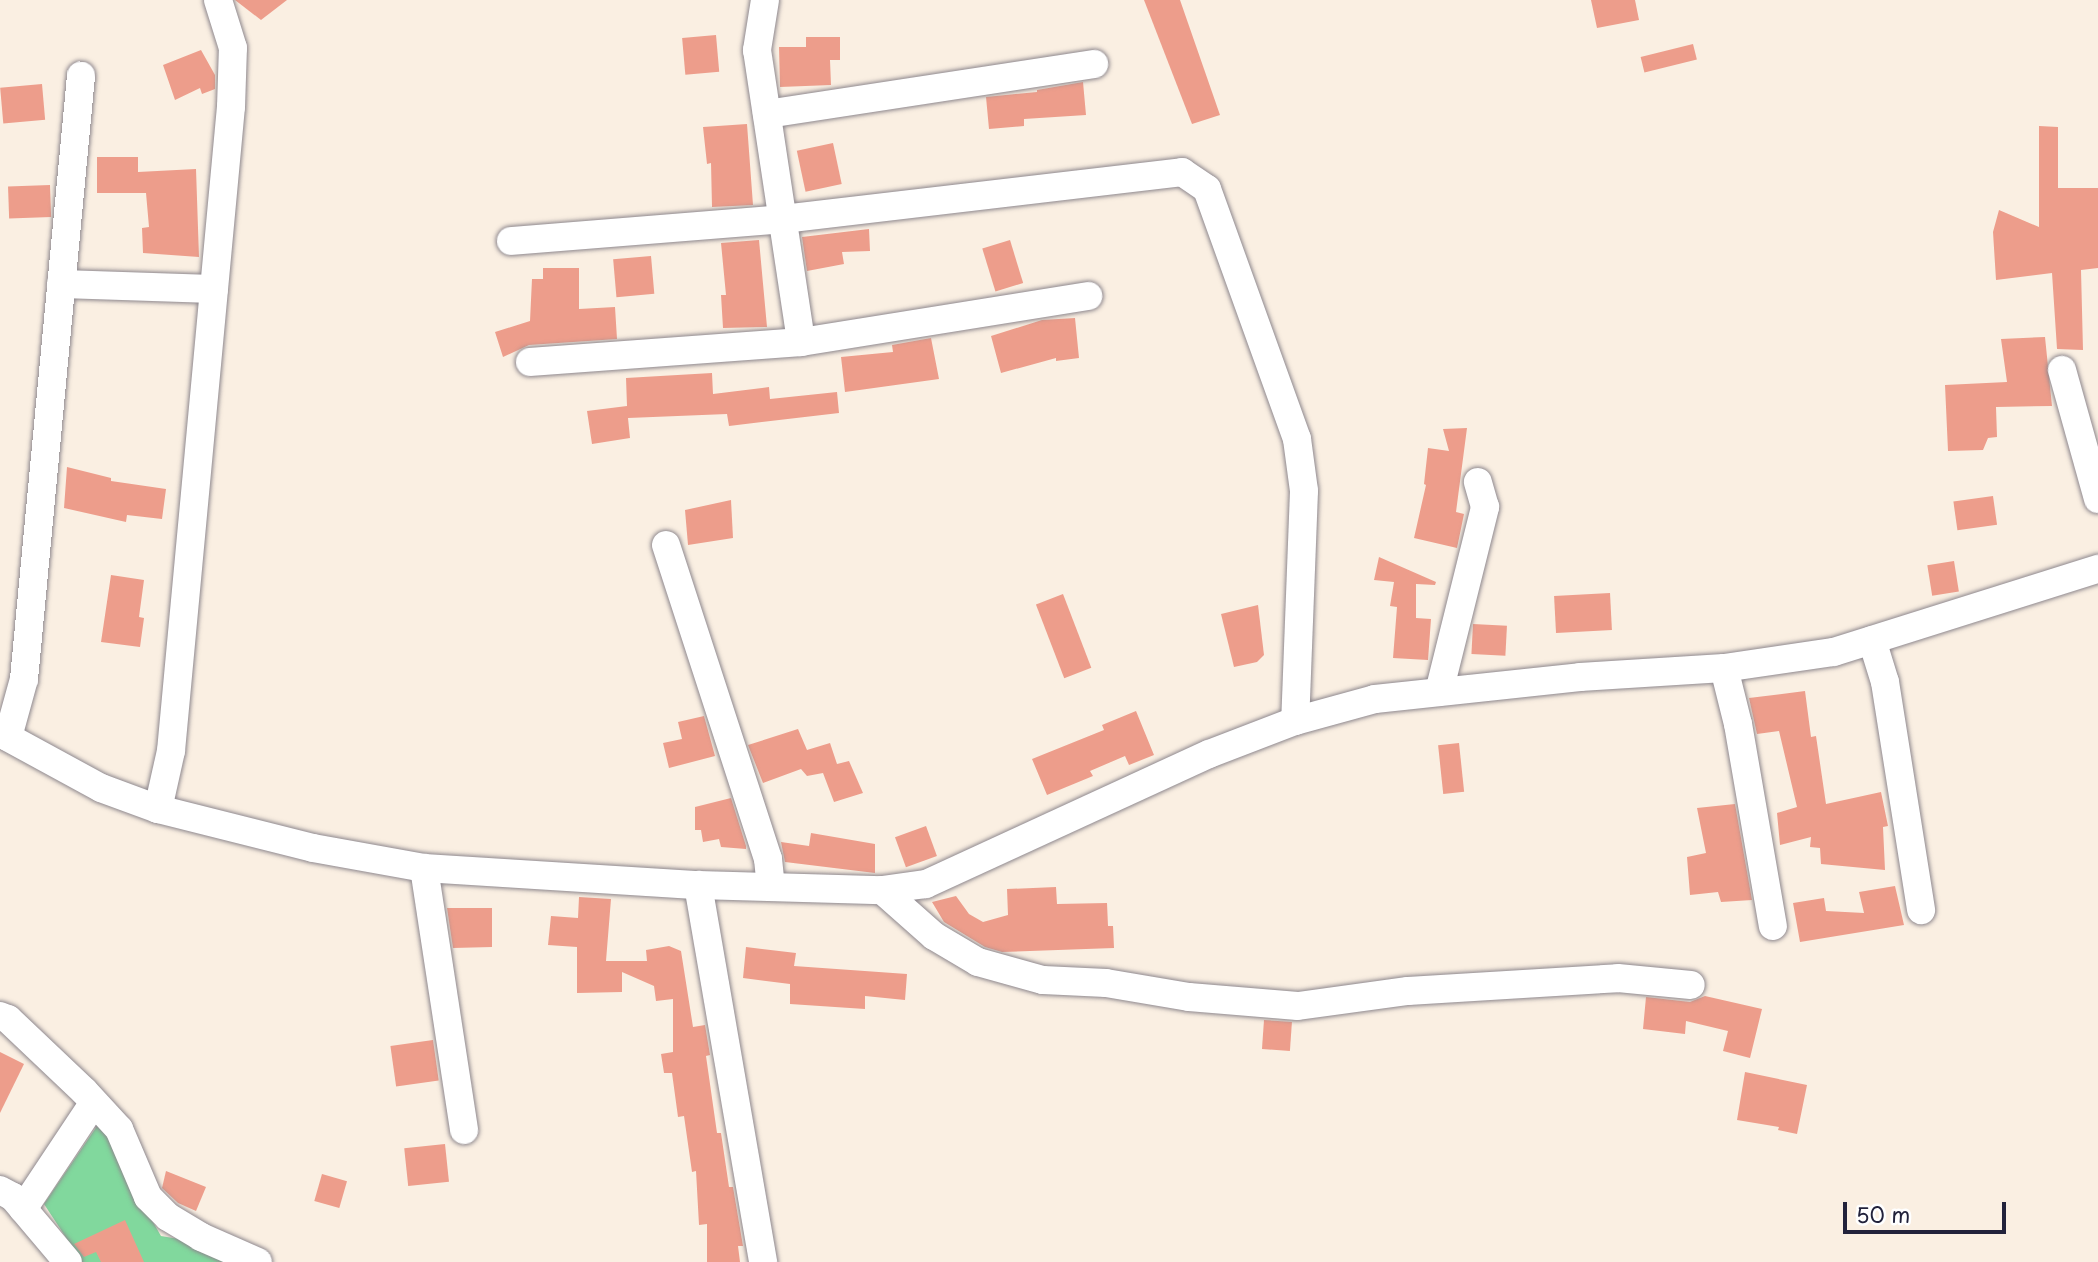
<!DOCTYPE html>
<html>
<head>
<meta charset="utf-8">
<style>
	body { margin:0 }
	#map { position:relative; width:2098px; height:1262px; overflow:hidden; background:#faefe2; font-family:"Playpen Sans",sans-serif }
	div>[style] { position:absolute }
	.green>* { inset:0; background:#81d89d }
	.building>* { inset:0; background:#ed9d8b; transform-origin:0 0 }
	.roads { filter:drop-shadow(0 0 2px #8e888e) drop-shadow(0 0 2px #8e888e) }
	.minor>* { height:28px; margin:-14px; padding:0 14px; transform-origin:14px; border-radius:14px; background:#fff }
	span { translate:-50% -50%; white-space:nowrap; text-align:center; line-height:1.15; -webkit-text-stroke:6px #fff; paint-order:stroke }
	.scale { position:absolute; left:1843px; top:1202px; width:163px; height:32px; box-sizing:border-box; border:4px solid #22223b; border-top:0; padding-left:9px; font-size:21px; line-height:24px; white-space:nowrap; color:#22223b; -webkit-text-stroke:5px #fff; paint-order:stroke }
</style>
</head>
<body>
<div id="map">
	<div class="green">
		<i style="clip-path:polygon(97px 1126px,110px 1129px,141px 1201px,161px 1236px,179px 1239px,233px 1262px,82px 1262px,44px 1204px)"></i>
	</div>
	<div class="building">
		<i style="clip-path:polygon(235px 0,287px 0,261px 20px)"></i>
		<i style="clip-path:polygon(1144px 0,1180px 0,1220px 115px,1192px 124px)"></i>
		<i style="clip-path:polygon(1591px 0,1635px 0,1639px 20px,1597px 28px)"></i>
		<i style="left:716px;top:35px;width:37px;height:34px;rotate:85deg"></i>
		<i style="clip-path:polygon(806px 37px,840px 37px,840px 60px,830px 60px,831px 85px,780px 87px,779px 47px,806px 47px)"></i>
		<i style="left:1693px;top:44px;width:16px;height:54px;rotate:76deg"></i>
		<i style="clip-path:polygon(201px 50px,215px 75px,215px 89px,202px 94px,200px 88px,175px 100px,163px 65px)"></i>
		<i style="clip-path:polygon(1083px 82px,1086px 115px,1024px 119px,1024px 126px,989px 129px,986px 97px,1037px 92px,1037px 90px)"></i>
		<i style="left:42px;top:84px;width:36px;height:42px;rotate:85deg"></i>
		<i style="clip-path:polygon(747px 124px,753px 205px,712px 207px,711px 163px,707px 164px,703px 127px)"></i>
		<i style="clip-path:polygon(2039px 126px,2058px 127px,2058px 188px,2098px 188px,2098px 268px,2081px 270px,2083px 350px,2057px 349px,2052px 273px,1996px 280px,1993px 232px,1999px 210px,2039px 227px)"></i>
		<i style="left:833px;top:143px;width:42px;height:37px;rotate:78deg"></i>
		<i style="clip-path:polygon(97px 157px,138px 157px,138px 172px,196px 169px,199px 257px,143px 253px,142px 228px,149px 227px,146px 193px,97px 193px)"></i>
		<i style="left:50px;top:185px;width:32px;height:42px;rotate:88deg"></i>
		<i style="clip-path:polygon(869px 229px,870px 251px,842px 252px,844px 264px,807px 271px,802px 237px)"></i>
		<i style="clip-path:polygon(759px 240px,767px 327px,723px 328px,721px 295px,726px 295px,721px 243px)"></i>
		<i style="left:1010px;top:240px;width:45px;height:29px;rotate:73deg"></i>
		<i style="left:651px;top:256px;width:38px;height:38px;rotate:85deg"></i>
		<i style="clip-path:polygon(543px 268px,579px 268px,579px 309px,615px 307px,617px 339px,529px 345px,503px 357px,495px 332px,530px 321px,532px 279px,543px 279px)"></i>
		<i style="clip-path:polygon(1075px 318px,1079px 358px,1056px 361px,1056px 358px,1001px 373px,991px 336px,1042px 320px)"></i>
		<i style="clip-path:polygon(2045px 337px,2052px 406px,1996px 407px,1997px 437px,1988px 438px,1983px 450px,1948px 451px,1945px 385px,2007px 382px,2001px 339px)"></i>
		<i style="clip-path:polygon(931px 338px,939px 379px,845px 392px,841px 357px,893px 352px,892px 345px)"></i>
		<i style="clip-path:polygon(712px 373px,713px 394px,769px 387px,770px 399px,837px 392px,839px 413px,729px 426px,727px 414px,628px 418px,630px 438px,592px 444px,587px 411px,627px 406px,626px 378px)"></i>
		<i style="clip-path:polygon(1467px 428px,1456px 512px,1464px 514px,1457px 548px,1414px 538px,1426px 485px,1424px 484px,1428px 448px,1449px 451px,1443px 429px)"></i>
		<i style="clip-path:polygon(67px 467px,111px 478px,111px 481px,166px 489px,162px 519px,127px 515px,126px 522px,64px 508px)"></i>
		<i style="left:1993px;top:496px;width:29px;height:40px;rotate:82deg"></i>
		<i style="clip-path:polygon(731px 500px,733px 538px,688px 545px,685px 510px)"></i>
		<i style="clip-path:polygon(1379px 557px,1436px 582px,1435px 585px,1416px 584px,1416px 618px,1431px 619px,1428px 660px,1393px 658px,1397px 607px,1390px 606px,1394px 582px,1374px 580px)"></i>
		<i style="left:1954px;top:561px;width:31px;height:27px;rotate:81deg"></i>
		<i style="clip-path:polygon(111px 575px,144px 580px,139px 617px,144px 618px,140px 647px,101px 642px)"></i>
		<i style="left:1610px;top:593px;width:37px;height:56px;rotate:87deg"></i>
		<i style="left:1063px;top:594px;width:79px;height:29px;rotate:69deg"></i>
		<i style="clip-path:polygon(1258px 605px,1264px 655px,1257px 662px,1234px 667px,1221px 614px)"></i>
		<i style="left:1473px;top:624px;width:34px;height:30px;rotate:3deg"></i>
		<i style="clip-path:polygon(1805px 691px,1811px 737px,1816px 736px,1826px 804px,1881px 792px,1888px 826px,1883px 827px,1885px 870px,1821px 864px,1820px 848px,1810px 847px,1811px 837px,1780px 845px,1777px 813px,1797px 807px,1779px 731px,1757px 734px,1749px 698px)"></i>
		<i style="clip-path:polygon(1136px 711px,1154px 755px,1129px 765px,1125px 756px,1090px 771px,1093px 776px,1047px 795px,1032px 759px,1104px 730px,1102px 725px)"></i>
		<i style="clip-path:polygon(704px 716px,715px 756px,669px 768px,663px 743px,682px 739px,678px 722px)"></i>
		<i style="clip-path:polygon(798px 729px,807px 750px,830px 743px,837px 764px,849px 761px,863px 793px,834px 802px,823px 773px,807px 776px,801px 769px,763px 783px,748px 745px)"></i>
		<i style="left:1459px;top:743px;width:49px;height:21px;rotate:84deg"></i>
		<i style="clip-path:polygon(731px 798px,746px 846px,746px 849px,721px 847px,719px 839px,703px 842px,701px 830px,695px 830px,695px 807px)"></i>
		<i style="clip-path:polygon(1735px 804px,1752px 900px,1721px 902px,1718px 892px,1690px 895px,1687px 857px,1706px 853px,1697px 808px)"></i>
		<i style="left:926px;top:826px;width:32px;height:33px;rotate:70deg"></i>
		<i style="clip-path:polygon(811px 833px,875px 844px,875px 873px,785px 862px,781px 842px,809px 846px)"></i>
		<i style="clip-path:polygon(1895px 886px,1904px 925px,1800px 942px,1793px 903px,1824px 898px,1826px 911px,1864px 913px,1859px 892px)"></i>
		<i style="clip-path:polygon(1056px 887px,1057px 904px,1107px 903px,1108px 926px,1113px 926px,1114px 948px,1002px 952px,985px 947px,944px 922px,932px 902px,956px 896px,969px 914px,983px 922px,1008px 915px,1007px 889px)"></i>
		<i style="clip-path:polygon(579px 897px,611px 899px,606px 961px,647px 961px,646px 950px,669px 946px,681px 951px,693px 1027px,705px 1025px,710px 1055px,706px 1056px,717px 1133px,721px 1133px,729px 1187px,733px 1187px,743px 1246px,738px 1246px,740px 1262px,707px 1262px,707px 1224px,699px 1225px,696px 1171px,692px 1172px,684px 1116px,678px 1117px,672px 1073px,664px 1073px,661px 1054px,673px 1052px,673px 999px,656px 1001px,654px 986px,622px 972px,622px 992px,577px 993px,577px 947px,548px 945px,551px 916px,578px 918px)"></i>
		<i style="clip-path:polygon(447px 908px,492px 908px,492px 947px,453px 948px)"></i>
		<i style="clip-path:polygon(746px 947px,796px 953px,794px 966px,907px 974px,905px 1000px,865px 996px,865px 1009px,790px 1004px,790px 984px,743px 978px)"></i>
		<i style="clip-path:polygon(1705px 996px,1762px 1009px,1750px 1058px,1723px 1051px,1728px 1031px,1686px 1021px,1685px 1034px,1643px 1029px,1646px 997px,1690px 1002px)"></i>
		<i style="left:1264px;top:1020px;width:28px;height:29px;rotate:4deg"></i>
		<i style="left:433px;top:1040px;width:41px;height:43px;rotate:82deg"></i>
		<i style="clip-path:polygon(0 1052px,24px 1064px,0 1113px)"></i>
		<i style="clip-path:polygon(1745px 1072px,1807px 1085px,1797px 1134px,1778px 1130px,1779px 1127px,1737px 1120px)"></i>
		<i style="left:445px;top:1144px;width:38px;height:41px;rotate:84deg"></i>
		<i style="clip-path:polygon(166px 1171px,206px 1187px,196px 1211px,178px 1203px,162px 1188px)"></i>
		<i style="left:322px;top:1174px;width:26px;height:28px;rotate:16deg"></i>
		<i style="clip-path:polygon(125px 1220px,144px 1262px,101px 1262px,96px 1252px,84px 1257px,74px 1244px)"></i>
	</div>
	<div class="roads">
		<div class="minor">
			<i style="left:765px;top:0;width:51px;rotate:99.1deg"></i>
			<i style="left:757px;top:50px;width:295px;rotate:81.4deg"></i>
			<i style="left:767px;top:114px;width:331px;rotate:-8.7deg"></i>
			<i style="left:511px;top:241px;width:273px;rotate:-4.6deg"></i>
			<i style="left:783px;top:219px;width:402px;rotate:-6.7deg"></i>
			<i style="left:1182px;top:172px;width:30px;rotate:34deg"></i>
			<i style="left:1207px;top:189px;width:266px;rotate:70.2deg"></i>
			<i style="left:1297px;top:439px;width:52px;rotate:82.3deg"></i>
			<i style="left:1304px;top:491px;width:230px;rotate:92.2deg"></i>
			<i style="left:61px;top:284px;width:153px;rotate:1.9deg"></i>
			<i style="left:530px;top:362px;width:272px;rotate:-4.2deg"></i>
			<i style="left:801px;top:342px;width:291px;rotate:-9.1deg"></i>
			<i style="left:2062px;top:370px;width:134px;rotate:74.4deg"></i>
			<i style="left:666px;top:545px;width:330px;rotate:72deg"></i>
			<i style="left:768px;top:859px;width:28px;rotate:84deg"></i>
			<i style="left:1872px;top:640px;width:44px;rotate:72.8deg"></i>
			<i style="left:1885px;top:682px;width:231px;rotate:81deg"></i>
			<i style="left:1724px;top:668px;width:58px;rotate:76deg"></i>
			<i style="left:1738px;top:724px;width:205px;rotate:80.2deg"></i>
			<i style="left:1439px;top:692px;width:191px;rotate:-76deg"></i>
			<i style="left:1485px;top:507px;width:26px;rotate:-106deg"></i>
			<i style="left:0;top:733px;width:115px;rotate:28.6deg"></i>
			<i style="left:101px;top:788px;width:61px;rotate:20.2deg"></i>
			<i style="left:158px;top:809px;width:160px;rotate:14.1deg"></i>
			<i style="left:313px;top:848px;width:113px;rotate:10.2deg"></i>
			<i style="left:424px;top:868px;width:275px;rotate:3.6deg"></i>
			<i style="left:698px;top:885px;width:184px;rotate:1.6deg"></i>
			<i style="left:882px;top:890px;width:44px;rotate:-7.8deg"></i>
			<i style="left:926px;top:884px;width:311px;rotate:-24.7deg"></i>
			<i style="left:1209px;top:754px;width:92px;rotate:-21deg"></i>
			<i style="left:1295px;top:721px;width:83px;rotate:-15.4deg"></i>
			<i style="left:1375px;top:699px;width:206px;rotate:-6.1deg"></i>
			<i style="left:1580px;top:677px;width:144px;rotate:-3.6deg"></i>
			<i style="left:1724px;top:668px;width:111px;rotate:-8.3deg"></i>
			<i style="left:1834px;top:652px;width:277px;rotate:-17.5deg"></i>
			<i style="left:8px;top:737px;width:60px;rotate:-74.6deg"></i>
			<i style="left:24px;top:679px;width:606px;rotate:-84.6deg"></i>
			<i style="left:158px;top:809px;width:59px;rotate:-77.4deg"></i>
			<i style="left:171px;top:751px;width:647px;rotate:-84.68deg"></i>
			<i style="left:231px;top:107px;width:59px;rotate:-88.1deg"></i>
			<i style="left:233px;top:48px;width:50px;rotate:-107.4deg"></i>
			<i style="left:424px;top:868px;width:265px;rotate:81.3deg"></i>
			<i style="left:698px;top:885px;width:383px;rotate:80.2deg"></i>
			<i style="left:882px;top:890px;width:69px;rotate:41.5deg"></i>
			<i style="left:934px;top:936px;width:51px;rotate:30.6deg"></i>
			<i style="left:978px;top:962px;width:67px;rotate:15.5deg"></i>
			<i style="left:1043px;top:980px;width:63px;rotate:2.7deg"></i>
			<i style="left:1106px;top:983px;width:84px;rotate:9.6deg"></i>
			<i style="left:1189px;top:997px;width:109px;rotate:4.7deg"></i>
			<i style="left:1298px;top:1006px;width:111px;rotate:-7.8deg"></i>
			<i style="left:1408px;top:991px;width:210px;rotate:-3.5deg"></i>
			<i style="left:1618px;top:978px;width:73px;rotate:5.5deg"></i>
			<i style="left:0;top:1016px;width:9px;rotate:21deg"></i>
			<i style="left:8px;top:1019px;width:105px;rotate:43.5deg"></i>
			<i style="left:84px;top:1091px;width:52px;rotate:47.4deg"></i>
			<i style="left:119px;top:1129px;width:74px;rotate:66.9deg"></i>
			<i style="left:148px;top:1197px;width:28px;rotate:45deg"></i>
			<i style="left:168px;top:1217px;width:39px;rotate:31deg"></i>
			<i style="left:201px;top:1237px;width:62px;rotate:23.7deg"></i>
			<i style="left:0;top:1190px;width:15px;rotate:28deg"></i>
			<i style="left:13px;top:1197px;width:85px;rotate:49.8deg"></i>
			<i style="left:23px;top:1209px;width:128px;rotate:-56.4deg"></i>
		</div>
	</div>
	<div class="scale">50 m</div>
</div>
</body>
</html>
